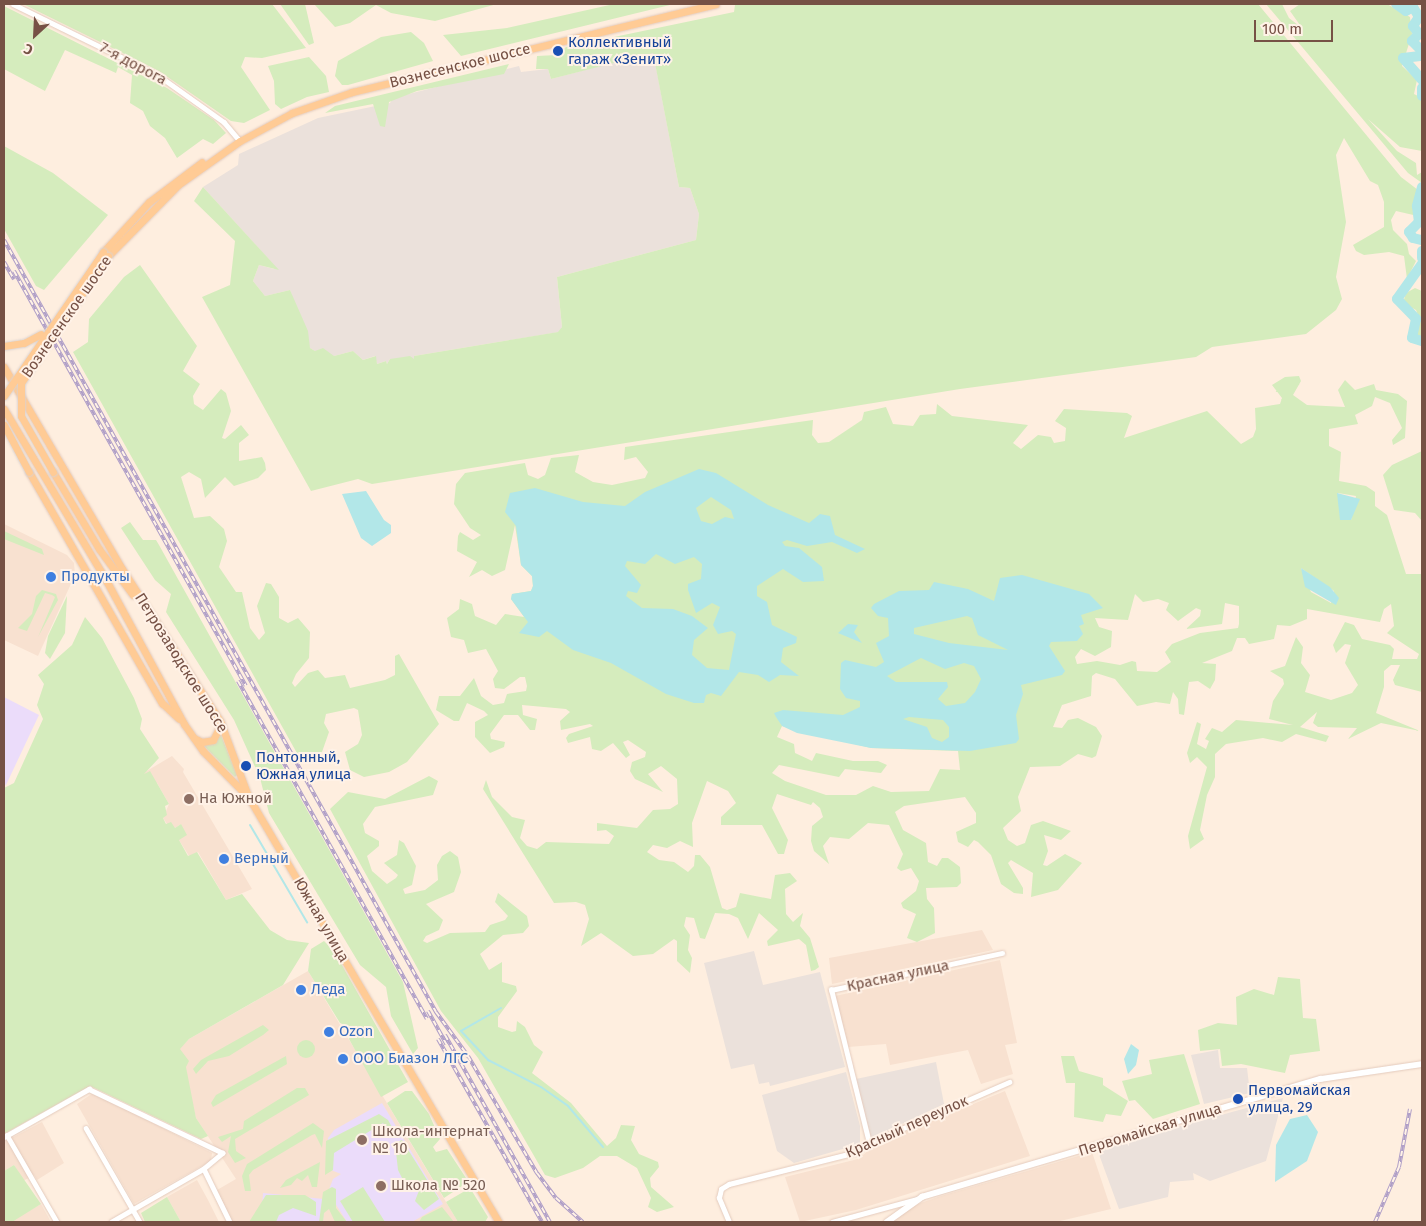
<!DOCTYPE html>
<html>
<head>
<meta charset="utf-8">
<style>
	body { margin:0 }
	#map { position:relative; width:1426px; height:1226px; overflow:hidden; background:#feeedf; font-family:"Fira Sans",sans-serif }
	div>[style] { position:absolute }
	.residential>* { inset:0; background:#f8e1d0 }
	.industrial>* { inset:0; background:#ebe1db }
	.education>* { inset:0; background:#ebdcfa }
	.green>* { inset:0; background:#d5ecbd }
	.round { border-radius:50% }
	.water>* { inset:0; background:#b2e7e8 }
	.stream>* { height:2px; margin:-1px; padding:0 1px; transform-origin:1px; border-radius:1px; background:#b2e7e8 }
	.river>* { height:10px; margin:-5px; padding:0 5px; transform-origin:5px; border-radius:5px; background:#b2e7e8 }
	.roads { filter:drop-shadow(0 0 1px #e4cbbd) drop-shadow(0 0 1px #e4cbbd) }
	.minor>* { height:4.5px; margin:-2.25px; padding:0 2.25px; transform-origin:2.25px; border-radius:2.25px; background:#fff }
	.tertiary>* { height:5.5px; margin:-2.75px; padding:0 2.75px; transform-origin:2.75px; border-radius:2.75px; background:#fff }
	.primary>* { height:7px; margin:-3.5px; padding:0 3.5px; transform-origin:3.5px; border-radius:3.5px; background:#ffcb95 }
	.rail>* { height:4px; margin-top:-2px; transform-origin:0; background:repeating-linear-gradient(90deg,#fff2e7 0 5.5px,#af9ec7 0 11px); box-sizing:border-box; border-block:1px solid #af9ec7 }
	.bridges { filter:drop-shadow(0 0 1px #dbd2cf) drop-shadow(0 0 1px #dbd2cf) }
	.primary-bridge>* { height:7px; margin:-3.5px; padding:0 3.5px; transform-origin:3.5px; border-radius:3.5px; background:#ffcb95 }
	.dots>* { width:14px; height:14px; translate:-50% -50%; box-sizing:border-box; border:2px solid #fff2e7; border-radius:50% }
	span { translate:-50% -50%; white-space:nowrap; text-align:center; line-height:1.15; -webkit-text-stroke:4px #fff2e7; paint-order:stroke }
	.transit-label { font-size:15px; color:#164399 }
	.left { translate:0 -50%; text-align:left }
	.street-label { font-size:15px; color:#765145 }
	.shop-label { font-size:15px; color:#366cbe }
	.education-label { font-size:15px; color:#785e54 }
	.frame { position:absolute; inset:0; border:5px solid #765145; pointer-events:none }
	.north { position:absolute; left:10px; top:10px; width:50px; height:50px; -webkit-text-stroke:4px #fff2e7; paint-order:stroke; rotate:205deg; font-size:14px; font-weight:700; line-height:20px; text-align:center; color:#765145 }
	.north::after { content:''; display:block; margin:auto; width:18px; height:22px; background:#765145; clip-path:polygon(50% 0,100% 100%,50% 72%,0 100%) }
	.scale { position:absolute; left:1254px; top:20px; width:79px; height:22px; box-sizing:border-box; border:2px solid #765145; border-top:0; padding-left:6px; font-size:15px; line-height:18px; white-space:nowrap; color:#765145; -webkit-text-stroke:4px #fff2e7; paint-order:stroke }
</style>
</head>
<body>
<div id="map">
	<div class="residential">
		<i style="clip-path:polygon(4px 524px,67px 555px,74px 563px,75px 575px,38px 656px,4px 640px)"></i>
		<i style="clip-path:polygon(172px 756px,184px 769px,183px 772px,252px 889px,226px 900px,198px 852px,189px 856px,179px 840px,181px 824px,175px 828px,167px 824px,163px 818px,169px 804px,157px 783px,131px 798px,123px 785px)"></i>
		<i style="clip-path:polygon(982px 930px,993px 950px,832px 984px,829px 958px)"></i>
		<i style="clip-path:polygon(1000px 960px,1017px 1043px,1005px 1045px,1013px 1074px,981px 1084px,968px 1050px,890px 1065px,886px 1044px,848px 1047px,835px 996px)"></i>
		<i style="clip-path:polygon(308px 971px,458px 1222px,231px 1222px,217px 1190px,236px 1179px,196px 1118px,179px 1049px,189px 1039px)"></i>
		<i style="clip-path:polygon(1005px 1091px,1030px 1156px,856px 1210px,800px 1222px,785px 1177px,858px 1159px,878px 1143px)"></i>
		<i style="clip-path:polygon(93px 1093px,212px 1153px,211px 1161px,134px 1204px,77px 1104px)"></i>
		<i style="clip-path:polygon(42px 1122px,64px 1163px,37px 1180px,34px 1175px,23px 1181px,14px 1165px,4px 1171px,4px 1142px)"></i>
		<i style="clip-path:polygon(1092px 1152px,1111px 1209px,1056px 1222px,892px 1222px,909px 1207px,941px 1196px)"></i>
		<i style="clip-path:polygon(197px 1180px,208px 1200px,219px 1222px,181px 1222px,167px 1197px)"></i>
		<i style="clip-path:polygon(41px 1204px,51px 1222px,12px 1222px,11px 1221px)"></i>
	</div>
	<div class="industrial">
		<i style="clip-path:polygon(653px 52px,679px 187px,690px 188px,699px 214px,696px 240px,557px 277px,562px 327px,559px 332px,414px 356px,414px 359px,390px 359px,387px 364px,386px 361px,377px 364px,375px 356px,363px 360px,353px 351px,334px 356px,315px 351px,310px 348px,290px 290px,265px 296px,253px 281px,259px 265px,274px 269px,274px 265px,203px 187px,238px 165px,239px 154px,318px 118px,390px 103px,393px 98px,519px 66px,521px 72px,548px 69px,551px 79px)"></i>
		<i style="clip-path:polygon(754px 951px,763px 985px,820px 972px,845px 1067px,770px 1086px,769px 1082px,759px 1084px,754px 1064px,731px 1069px,704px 963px)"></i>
		<i style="clip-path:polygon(1218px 1050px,1220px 1068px,1247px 1068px,1250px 1093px,1204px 1104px,1191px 1055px)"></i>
		<i style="clip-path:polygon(936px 1062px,944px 1104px,870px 1139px,856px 1079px)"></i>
		<i style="clip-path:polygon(846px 1072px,860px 1126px,860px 1144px,794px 1163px,777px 1151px,762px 1095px)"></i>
		<i style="clip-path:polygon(1283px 1098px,1266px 1161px,1210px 1181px,1193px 1173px,1194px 1180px,1170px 1182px,1168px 1197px,1119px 1209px,1097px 1149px)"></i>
	</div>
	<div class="education">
		<i style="clip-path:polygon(4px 697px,39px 715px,6px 785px,4px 784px)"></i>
		<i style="clip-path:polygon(382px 1103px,443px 1204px,412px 1222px,347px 1222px,328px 1192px,333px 1179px,341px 1174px,326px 1168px,328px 1138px,334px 1130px)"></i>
		<i style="clip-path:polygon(263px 1193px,324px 1199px,323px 1222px,261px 1222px)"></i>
	</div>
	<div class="green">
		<i style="clip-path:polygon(23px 4px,272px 4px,306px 48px,262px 58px,245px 57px,241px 67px,270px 110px,244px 123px,231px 121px,159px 71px)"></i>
		<i style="clip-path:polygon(280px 4px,305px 4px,314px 43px,309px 45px)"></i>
		<i style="clip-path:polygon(314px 4px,497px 4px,435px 21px,391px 13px,376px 5px,350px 23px,335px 27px)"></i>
		<i style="clip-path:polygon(614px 4px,674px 4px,461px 56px,443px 35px,507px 28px)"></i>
		<i style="clip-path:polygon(740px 4px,1258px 4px,1401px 177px,1422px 193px,1422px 217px,1396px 211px,1391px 220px,1393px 230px,1407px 244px,1409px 254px,1416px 261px,1407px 279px,1404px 256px,1389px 252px,1364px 255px,1356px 251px,1353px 245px,1384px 227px,1384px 202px,1378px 185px,1370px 181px,1344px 138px,1336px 155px,1346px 222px,1336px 277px,1342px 299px,1336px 310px,1306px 334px,1212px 347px,1196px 357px,960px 389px,372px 484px,358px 479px,311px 491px,202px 297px,230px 285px,235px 241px,194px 201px,203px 187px,279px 270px,259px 265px,253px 281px,265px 296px,290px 290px,308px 331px,310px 348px,315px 351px,323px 348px,334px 356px,353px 351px,363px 360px,376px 356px,377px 364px,386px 361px,387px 364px,390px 359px,410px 356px,414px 359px,414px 356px,558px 332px,562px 327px,557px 277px,696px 240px,699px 214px,690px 188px,679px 187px,653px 53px,551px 79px,548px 69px,536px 69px,537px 56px,557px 55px,566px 47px,734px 12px,735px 5px)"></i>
		<i style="clip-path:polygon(1266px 4px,1282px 4px,1289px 18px,1302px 28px,1290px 11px,1300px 4px,1387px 4px,1410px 17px,1412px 34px,1402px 66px,1417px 80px,1414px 94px,1422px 98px,1422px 151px,1400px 147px,1368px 119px,1397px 151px,1416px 163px,1417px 175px,1422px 172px,1422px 183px,1408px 173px)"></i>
		<i style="clip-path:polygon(4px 6px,167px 88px,214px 120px,226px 133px,213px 144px,203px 139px,177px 158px,165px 138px,150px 126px,143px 111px,130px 103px,132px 75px,118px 67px,116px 73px,65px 50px,45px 91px,4px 69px)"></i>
		<i style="clip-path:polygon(411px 32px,424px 43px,433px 61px,348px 85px,342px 85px,335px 76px,338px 61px,361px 48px,381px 37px)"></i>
		<i style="clip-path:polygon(309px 57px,326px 76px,329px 92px,307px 97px,281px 109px,275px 104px,274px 81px,268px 66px)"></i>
		<i style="clip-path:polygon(509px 64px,504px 74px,417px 91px,389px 102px,385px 127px,380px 126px,373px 104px,325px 113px,335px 106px)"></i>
		<i style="clip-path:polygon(4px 146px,53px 173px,108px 215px,44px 290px,36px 286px,4px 229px)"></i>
		<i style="clip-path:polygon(140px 265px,197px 346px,183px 371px,200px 384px,193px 396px,194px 404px,203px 410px,221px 389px,226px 393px,231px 411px,222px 438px,225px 439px,241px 425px,249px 435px,239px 443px,239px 461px,262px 457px,265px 463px,266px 470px,258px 478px,234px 486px,225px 477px,205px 498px,201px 479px,189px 472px,181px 477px,194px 518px,210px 516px,224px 529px,227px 541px,219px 567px,236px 592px,242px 592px,250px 628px,259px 640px,265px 633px,257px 606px,266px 583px,271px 584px,279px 597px,279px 618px,288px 623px,298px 618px,310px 632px,309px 658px,296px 674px,292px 683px,295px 687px,308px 673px,318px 670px,325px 678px,345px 675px,350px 688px,385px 680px,395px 675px,395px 656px,399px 654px,439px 724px,407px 762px,389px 772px,364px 777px,350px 770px,345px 752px,358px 744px,362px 735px,358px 710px,354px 708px,326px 714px,324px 723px,329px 732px,322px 752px,315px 758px,298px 755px,73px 352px,88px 342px,89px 319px,124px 277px)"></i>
		<i style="clip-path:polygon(1415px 288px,1422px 291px,1422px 337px,1417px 335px,1420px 320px,1416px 310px,1403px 303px,1406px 293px)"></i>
		<i style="clip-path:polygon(evenodd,1299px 376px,1301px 381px,1293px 395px,1307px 405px,1345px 407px,1338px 390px,1345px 380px,1355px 390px,1374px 384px,1376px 390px,1398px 394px,1407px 401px,1405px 438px,1393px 445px,1392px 440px,1402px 428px,1390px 403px,1375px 397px,1372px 406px,1355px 415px,1358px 424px,1329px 429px,1329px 446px,1341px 452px,1339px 481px,1366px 486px,1375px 492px,1375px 506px,1387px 515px,1406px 574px,1422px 574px,1422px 692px,1395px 685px,1393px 680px,1400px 665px,1391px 665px,1384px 671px,1384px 687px,1376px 713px,1420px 731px,1381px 723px,1348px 739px,1357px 728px,1318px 727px,1313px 723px,1317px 712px,1300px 727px,1329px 736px,1326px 742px,1296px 734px,1282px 742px,1263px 738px,1226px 744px,1215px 754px,1215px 777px,1207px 795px,1200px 830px,1204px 839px,1190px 849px,1188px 836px,1207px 767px,1197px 757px,1190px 763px,1187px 753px,1197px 722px,1201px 724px,1197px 744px,1206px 749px,1209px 741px,1205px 739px,1212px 728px,1222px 732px,1236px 720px,1293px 725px,1269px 719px,1273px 701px,1284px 684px,1283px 679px,1270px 671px,1285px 666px,1296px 637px,1303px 647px,1301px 663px,1310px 675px,1305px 692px,1331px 700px,1352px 693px,1358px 685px,1345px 663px,1351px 645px,1345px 644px,1336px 653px,1333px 645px,1345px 622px,1354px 625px,1362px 639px,1390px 645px,1394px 649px,1392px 659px,1417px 659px,1419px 654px,1387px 633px,1394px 626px,1391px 604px,1384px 609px,1380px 622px,1307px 609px,1307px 619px,1290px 626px,1277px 625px,1274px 639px,1249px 644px,1245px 638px,1237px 638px,1232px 651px,1202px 663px,1216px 664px,1215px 680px,1210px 689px,1198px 681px,1189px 682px,1184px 715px,1179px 714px,1178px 699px,1173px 692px,1170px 704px,1156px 702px,1137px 706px,1115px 679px,1096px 673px,1092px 676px,1091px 696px,1062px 705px,1053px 727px,1062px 728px,1068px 720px,1078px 718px,1096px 727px,1102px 736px,1096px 756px,1092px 758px,1078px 754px,1060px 766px,1030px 767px,1018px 797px,1021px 811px,1003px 828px,1008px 840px,1017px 846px,1025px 843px,1031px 825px,1043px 821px,1071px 831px,1061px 840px,1044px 835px,1048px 851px,1043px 865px,1047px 866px,1065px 854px,1082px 863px,1058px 890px,1031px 897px,1033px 873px,1011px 860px,1008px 863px,1023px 888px,1023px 894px,1014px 893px,1001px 884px,991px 855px,978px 842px,974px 840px,968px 847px,958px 842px,956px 832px,976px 823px,976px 813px,965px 797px,904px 806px,895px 812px,903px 830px,926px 843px,928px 862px,937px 866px,942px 858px,948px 858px,960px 867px,961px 883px,957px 887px,926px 888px,927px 899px,934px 908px,935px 933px,917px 942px,907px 938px,916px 914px,903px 908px,901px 903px,916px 891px,919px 881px,911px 868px,901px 871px,897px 868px,903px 854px,889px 825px,868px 823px,849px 839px,830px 837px,823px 846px,829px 864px,814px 851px,811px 841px,812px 826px,823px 817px,820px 808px,813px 802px,811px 805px,777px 794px,772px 808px,788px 840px,784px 854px,778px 854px,762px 825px,721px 825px,721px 817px,736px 803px,728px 791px,707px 781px,692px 823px,693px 847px,680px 841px,667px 848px,653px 845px,647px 852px,659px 860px,674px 862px,688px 872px,694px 866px,695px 855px,700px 855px,710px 867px,722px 908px,727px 910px,736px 907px,740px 893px,771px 899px,775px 875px,790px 873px,797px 881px,785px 889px,786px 914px,793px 922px,803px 913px,800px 926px,810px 938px,819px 967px,815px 970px,811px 971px,806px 945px,799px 939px,768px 946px,767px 941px,778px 930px,759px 913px,748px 939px,738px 918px,729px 914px,715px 913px,705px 939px,700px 938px,694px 918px,686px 917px,684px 926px,690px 935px,688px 950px,692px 958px,690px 973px,677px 961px,677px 941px,674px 939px,653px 954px,633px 956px,601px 933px,581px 946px,589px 919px,585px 905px,576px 902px,554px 903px,483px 789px,486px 780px,492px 797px,512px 817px,525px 820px,520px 838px,527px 846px,537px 849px,546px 842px,609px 844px,614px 836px,606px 830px,597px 831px,597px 823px,637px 828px,653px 810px,670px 809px,678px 804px,677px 779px,661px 766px,648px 774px,663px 792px,635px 779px,630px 771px,632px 762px,645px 757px,646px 752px,628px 740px,623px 742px,630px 755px,626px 758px,613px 743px,601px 751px,592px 749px,590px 737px,568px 743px,566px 738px,569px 734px,593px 726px,590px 724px,561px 730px,560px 721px,570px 712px,566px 709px,522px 705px,523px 715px,537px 719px,535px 730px,530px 730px,518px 715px,504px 715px,490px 734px,491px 739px,505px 742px,504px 747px,490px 753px,475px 737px,475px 722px,488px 715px,484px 711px,467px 703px,459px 721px,454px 721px,436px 710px,439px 696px,460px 696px,474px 678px,481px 696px,493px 705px,504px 703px,507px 694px,526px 691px,527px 686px,525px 677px,520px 677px,504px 689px,495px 688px,493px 679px,498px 671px,486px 649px,468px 653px,464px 640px,451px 637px,447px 618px,459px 609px,460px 599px,472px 604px,475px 616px,496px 625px,505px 614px,524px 617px,511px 599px,512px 594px,531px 591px,533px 586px,532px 576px,521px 565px,515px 525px,505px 570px,492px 576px,482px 570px,469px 577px,477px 562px,457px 551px,458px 536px,460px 532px,473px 540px,481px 535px,470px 528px,454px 504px,456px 484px,465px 473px,525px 463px,528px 475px,538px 479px,545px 475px,551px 458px,579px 455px,575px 472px,593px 482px,612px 485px,645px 478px,648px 472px,636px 457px,624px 460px,625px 447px,813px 420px,812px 435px,818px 443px,829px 442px,862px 420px,864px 412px,886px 407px,893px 424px,913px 426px,920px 415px,936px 414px,937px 404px,952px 416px,1028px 425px,1013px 443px,1021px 449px,1038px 435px,1051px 437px,1054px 443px,1065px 441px,1066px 428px,1055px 421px,1064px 409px,1127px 413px,1132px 416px,1124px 438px,1207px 411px,1241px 444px,1253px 437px,1256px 429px,1255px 408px,1280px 404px,1282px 398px,1272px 385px,1285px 377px,1299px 376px,1338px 493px,1356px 496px,1351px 520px,1340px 515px,1338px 493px,1299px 376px,1301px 568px,1334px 591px,1331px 603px,1311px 592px,1301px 568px,1299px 376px,1135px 594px,1143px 602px,1158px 599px,1169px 603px,1166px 610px,1178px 621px,1196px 608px,1201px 610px,1200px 616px,1186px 629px,1222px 624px,1225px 603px,1239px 606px,1239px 624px,1238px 628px,1200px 633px,1172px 644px,1165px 652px,1171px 662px,1157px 672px,1137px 671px,1136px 662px,1132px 661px,1120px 665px,1097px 661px,1077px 664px,1075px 657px,1081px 649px,1095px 656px,1111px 647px,1112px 631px,1099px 627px,1095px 618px,1128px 620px,1135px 594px,1299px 376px,782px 726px,871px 748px,958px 751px,960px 770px,940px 769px,929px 791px,891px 792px,873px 786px,856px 795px,826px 795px,785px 781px,772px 773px,779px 765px,839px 777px,845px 769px,881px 773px,887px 765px,878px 761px,853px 761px,816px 753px,812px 761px,808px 759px,795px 753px,794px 744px,777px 737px,782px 726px)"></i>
		<i style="clip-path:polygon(1422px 451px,1422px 521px,1415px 513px,1394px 510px,1383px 475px,1392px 465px)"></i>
		<i style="clip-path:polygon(130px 522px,143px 540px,156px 540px,159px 545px,403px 982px,418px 1048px,413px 1054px,391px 1016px,386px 987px,360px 965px,269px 813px,260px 778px,234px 720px,166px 612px,171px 594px,155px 580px,121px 528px)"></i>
		<i style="clip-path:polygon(4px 531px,42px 549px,44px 555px,4px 539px)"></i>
		<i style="clip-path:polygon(42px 590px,56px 594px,58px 600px,38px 637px,55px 597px,52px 595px,45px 593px,27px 631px,18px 628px,32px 614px,36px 596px)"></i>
		<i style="clip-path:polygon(67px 596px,65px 633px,50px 659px,45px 653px,48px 636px)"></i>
		<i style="clip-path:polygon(85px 617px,102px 638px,134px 698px,142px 719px,140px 729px,159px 758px,144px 774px,150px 771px,169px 804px,165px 806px,167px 815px,163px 818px,166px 824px,171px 822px,175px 828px,181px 824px,187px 835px,179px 840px,188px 856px,197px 852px,226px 900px,242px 894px,270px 930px,287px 940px,309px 943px,283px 985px,189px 1039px,180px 1049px,189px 1061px,186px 1067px,196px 1118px,208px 1136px,201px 1139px,90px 1086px,4px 1134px,4px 788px,14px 783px,43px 719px,37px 705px,44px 684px,38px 675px,72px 645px)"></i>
		<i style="clip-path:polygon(221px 735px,237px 775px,235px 777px,203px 745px,214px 742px)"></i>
		<i style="clip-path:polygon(429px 776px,438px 781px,433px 795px,375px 807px,363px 824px,365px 833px,379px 841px,379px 846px,367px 856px,372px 871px,387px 884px,396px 878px,398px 875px,384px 863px,397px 855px,399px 840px,404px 843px,416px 866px,412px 885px,403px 889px,405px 894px,425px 890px,438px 880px,437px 865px,442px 856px,450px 851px,458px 857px,461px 872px,454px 892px,426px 904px,443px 920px,439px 930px,426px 936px,423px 941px,427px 943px,450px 933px,485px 932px,490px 925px,505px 920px,508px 916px,495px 902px,498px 893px,527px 916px,529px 926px,523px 933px,503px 935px,480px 954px,489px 970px,502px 962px,502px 982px,516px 986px,517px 991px,498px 1017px,498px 1027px,512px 1032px,516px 1031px,517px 1021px,525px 1027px,534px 1045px,543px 1052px,532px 1073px,571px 1103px,607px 1146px,616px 1138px,621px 1125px,635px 1126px,631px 1140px,639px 1154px,658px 1162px,659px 1167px,650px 1178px,651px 1187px,674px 1207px,657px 1212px,648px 1207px,651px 1198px,637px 1168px,617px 1156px,600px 1156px,583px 1168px,555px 1178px,545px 1175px,478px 1058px,441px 1011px,330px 809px,348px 792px,385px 799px)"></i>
		<i style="clip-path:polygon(324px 941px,334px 951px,408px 1082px,381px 1097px,349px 1039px,352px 1028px,340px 1023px,308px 971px,311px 949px)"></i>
		<i style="clip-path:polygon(1278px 977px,1300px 979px,1303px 1018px,1316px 1019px,1320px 1051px,1290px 1055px,1285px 1073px,1241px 1064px,1222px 1066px,1220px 1049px,1200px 1051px,1198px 1030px,1218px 1023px,1237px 1025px,1236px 997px,1254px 989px,1274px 995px)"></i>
		<i style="clip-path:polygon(263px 1025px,269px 1030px,263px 1035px,229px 1056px,208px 1061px,196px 1074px,193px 1069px,201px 1060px)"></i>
		<i class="round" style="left:297px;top:1040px;width:18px;height:18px"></i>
		<i style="clip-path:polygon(1184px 1054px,1200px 1104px,1153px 1119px,1135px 1100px,1129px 1101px,1122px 1081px,1152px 1074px,1149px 1060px)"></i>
		<i style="clip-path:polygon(286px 1056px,287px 1064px,213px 1107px,211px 1103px,216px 1095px)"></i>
		<i style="clip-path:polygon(1061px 1056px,1074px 1056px,1079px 1071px,1103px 1078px,1103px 1085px,1128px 1101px,1121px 1116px,1106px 1114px,1103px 1122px,1074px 1117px,1075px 1083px,1066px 1083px)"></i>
		<i style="clip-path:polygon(297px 1088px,305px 1088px,309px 1095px,235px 1139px,236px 1151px,246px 1158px,235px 1163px,228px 1152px,231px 1136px,222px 1142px,218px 1137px,243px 1129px,244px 1121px)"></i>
		<i style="clip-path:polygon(405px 1091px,412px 1091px,429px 1114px,440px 1139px,433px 1147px,436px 1152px,447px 1149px,466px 1178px,465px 1184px,444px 1198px,387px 1103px)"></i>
		<i style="clip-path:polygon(379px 1114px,388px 1120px,397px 1136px,393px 1138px,383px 1123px,334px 1153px,333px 1170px,325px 1175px,326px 1141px)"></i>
		<i style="clip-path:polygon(313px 1123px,324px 1131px,322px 1148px,315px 1134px,312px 1135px,253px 1170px,249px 1175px,251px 1191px,245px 1191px,242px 1176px,247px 1164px)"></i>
		<i style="clip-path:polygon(402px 1140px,439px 1199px,424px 1210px,415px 1201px,420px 1188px,405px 1184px,398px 1170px,395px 1143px)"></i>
		<i style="clip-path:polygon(320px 1162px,317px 1187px,312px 1187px,308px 1175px,302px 1181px,297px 1178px,291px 1185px,280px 1188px,286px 1180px)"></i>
		<i style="clip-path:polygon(14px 1165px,41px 1204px,12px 1222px,4px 1222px,4px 1171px)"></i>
		<i style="clip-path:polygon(332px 1187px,336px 1189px,336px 1208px,347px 1222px,335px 1222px,329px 1209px,324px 1213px,323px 1222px,319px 1222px,323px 1192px)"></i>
		<i style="clip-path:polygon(363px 1187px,385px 1222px,353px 1222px,340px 1201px)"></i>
		<i style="clip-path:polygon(470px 1188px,488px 1217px,485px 1222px,458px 1222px,446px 1202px)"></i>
		<i style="clip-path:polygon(266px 1195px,305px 1195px,316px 1202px,316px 1216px,293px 1208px,279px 1215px,276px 1222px,249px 1222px)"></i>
		<i style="clip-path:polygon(167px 1197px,181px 1222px,145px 1222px,141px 1213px)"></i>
		<i style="clip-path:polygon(442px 1207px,454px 1222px,419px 1222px,422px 1217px)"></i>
	</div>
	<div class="water">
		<i style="clip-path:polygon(evenodd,699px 469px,716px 473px,768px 505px,809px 523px,820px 514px,830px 516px,835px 535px,865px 549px,857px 553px,832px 542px,807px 546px,787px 540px,782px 542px,785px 546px,799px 548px,822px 567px,824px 581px,803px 582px,783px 569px,757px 586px,757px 596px,767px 602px,772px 625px,797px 637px,796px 643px,783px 648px,781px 662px,799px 676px,780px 675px,769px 682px,758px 675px,739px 672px,721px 696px,711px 693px,706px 695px,704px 703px,694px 703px,666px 694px,611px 663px,573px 650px,547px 631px,539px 637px,519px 633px,528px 622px,511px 599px,512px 594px,531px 591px,533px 586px,532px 576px,521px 565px,516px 526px,505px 512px,510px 493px,535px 488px,583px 502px,625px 506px,645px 492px,699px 469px,711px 497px,731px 510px,734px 519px,725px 517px,712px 524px,701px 521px,696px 508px,711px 497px,699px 469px,656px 554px,675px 564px,694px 557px,702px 564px,701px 579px,688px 584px,688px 590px,696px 613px,712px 603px,720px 607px,713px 625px,718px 634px,732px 631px,736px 634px,729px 670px,707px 668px,692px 655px,694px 640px,708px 628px,692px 616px,673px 609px,642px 608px,626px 596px,628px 591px,637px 593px,641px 585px,625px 566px,627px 561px,645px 564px,656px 554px)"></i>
		<i style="clip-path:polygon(366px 491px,384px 520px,391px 525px,391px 533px,372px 546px,361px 538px,342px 494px)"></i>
		<i style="clip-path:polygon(1337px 493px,1360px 499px,1351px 520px,1340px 520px)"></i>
		<i style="clip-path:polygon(1301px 568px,1330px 587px,1339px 598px,1336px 605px,1305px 587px)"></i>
		<i style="clip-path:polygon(evenodd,1022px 575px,1089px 594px,1103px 608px,1081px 615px,1084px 624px,1079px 626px,1083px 634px,1077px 641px,1051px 642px,1049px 646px,1065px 671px,1062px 675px,1021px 685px,1023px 694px,1016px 715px,1019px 739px,1016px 743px,970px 751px,871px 748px,797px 733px,782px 726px,776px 717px,774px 713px,783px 710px,843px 715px,860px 707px,860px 701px,846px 698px,840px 689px,841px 663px,845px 660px,876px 667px,884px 662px,876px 643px,889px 636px,888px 618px,878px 616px,871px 608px,874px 604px,899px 591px,929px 590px,934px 582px,968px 589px,994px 601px,1000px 578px,1022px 575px,967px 616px,972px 618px,978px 635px,1008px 650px,949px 643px,914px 634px,914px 628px,967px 616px,1022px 575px,921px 658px,945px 669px,964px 663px,974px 666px,981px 679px,975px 692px,965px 703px,946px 706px,938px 699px,948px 687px,947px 682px,896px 682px,887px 676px,921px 658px,1022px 575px,909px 717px,943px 720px,949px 727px,949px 737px,942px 742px,932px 738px,927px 727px,903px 719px,909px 717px)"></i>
		<i style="clip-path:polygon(848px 624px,858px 625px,854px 632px,862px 643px,838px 633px)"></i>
		<i style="clip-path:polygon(1131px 1044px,1139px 1050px,1136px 1065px,1128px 1074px,1124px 1059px)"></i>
		<i style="clip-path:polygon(1307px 1115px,1318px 1132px,1307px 1161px,1275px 1182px,1276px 1145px,1290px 1119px)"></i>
	</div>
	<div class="stream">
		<i style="left:250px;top:825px;width:113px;rotate:59.6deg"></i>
		<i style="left:501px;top:1008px;width:46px;rotate:150.1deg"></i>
		<i style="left:461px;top:1031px;width:40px;rotate:47deg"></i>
		<i style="left:488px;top:1060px;width:59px;rotate:27deg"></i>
		<i style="left:541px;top:1087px;width:33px;rotate:35deg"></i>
		<i style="left:568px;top:1106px;width:54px;rotate:49.5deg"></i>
	</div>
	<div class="river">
		<i style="left:1396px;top:4px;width:12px;rotate:35deg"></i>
		<i style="left:1406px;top:11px;width:8px;rotate:-30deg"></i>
		<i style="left:1413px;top:7px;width:12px;rotate:59deg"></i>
		<i style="left:1419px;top:17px;width:11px;rotate:124deg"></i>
		<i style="left:1413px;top:26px;width:10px;rotate:53deg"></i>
		<i style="left:1419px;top:34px;width:10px;rotate:135deg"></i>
		<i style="left:1412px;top:41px;width:13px;rotate:45deg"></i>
		<i style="left:1421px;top:50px;width:6px;rotate:99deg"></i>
		<i style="left:1420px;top:56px;width:17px;rotate:173deg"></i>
		<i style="left:1403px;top:58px;width:29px;rotate:49deg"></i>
		<i style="left:1422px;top:88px;width:8px;rotate:90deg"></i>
		<i style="left:1422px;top:187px;width:20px;rotate:105deg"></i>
		<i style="left:1417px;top:206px;width:16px;rotate:83deg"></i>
		<i style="left:1419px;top:222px;width:14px;rotate:135deg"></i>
		<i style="left:1409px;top:232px;width:7px;rotate:56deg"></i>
		<i style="left:1413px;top:238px;width:9px;rotate:13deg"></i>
		<i style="left:1422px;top:251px;width:7px;rotate:90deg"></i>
		<i style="left:1422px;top:264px;width:43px;rotate:125.5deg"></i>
		<i style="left:1397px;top:299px;width:28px;rotate:46deg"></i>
		<i style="left:1416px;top:319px;width:19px;rotate:102deg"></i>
		<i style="left:1412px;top:338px;width:10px;rotate:17deg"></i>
	</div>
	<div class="roads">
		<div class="minor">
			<i style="left:13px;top:4px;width:161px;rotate:26.1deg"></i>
			<i style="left:158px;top:75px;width:81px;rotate:35.5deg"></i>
			<i style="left:224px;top:122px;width:25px;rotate:50deg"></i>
			<i style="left:86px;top:1128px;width:108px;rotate:60.1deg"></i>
			<i style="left:7px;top:1135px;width:100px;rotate:60.1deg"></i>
			<i style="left:4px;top:1137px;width:98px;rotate:-29.5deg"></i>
			<i style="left:89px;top:1089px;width:148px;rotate:25.5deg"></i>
			<i style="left:223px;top:1153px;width:25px;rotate:140deg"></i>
			<i style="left:204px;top:1169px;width:106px;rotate:150.1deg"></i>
			<i style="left:869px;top:1143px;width:158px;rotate:-103.9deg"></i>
			<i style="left:831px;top:990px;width:175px;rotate:-12.2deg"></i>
			<i style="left:204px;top:1169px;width:59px;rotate:63.9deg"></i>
			<i style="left:729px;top:1222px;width:26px;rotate:-113deg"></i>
			<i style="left:719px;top:1198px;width:9px;rotate:-77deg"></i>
			<i style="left:721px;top:1189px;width:9px;rotate:-32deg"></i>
			<i style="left:729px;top:1184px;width:131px;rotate:-14.1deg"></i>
			<i style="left:856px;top:1152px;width:16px;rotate:-35deg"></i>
			<i style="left:869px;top:1143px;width:153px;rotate:-23.5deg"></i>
			<i style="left:832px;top:1222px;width:88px;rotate:-15.1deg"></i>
		</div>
		<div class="tertiary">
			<i style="left:887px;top:1222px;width:43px;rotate:-35.5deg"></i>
			<i style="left:922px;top:1197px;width:416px;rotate:-16.5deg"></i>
			<i style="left:1321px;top:1079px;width:102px;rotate:-8.4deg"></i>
		</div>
		<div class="primary">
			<i style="left:103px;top:252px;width:68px;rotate:-47.4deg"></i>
			<i style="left:149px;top:202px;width:66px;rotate:-37deg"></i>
			<i style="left:108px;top:256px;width:100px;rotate:-45.4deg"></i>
			<i style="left:178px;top:185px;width:76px;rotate:-35.4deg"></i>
			<i style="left:240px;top:141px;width:59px;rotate:-28.3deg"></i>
			<i style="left:292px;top:113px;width:64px;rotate:-19.3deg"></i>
			<i style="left:352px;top:92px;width:374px;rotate:-13.6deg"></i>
			<i style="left:4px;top:367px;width:234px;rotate:59.7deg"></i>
			<i style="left:122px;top:569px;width:181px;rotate:57.2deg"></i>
			<i style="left:220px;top:721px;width:80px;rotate:69.5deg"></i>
			<i style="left:4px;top:409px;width:201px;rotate:59.2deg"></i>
			<i style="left:107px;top:582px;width:162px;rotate:61.5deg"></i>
			<i style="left:184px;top:724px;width:33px;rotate:55deg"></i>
			<i style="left:203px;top:751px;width:66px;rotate:45.6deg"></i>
			<i style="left:249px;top:798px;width:492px;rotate:59.5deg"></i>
			<i style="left:29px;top:472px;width:267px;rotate:60.1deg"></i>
			<i style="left:162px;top:703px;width:23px;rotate:43deg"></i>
			<i style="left:53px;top:472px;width:90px;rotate:59.1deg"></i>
			<i style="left:99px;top:549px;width:57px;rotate:53.5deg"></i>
			<i style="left:194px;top:738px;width:9px;rotate:27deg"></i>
			<i style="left:202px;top:742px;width:11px;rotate:-10deg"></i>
			<i style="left:213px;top:740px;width:18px;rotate:-63deg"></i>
		</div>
	</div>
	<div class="rail">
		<i style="left:4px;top:240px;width:885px;rotate:60.77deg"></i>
		<i style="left:436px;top:1012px;width:54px;rotate:54deg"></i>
		<i style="left:468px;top:1056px;width:136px;rotate:59.5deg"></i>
		<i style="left:537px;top:1173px;width:31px;rotate:53deg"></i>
		<i style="left:556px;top:1198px;width:36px;rotate:42deg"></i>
		<i style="left:4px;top:262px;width:20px;rotate:60deg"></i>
		<i style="left:14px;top:271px;width:475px;rotate:60.8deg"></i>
		<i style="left:238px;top:681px;width:387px;rotate:60.8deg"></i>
		<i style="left:428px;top:1011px;width:38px;rotate:61deg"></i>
		<i style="left:445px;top:1035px;width:214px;rotate:60.7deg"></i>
		<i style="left:438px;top:1039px;width:210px;rotate:60.4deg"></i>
		<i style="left:1375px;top:1222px;width:60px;rotate:-66.4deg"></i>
		<i style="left:1399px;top:1167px;width:59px;rotate:-79.3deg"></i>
	</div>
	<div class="bridges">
		<div class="primary-bridge">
			<i style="left:4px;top:346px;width:20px;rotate:-9deg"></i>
			<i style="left:24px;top:343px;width:19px;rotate:-28deg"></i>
			<i style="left:4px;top:396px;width:175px;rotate:-55.5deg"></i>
			<i style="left:4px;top:425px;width:53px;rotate:62deg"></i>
			<i style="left:53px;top:472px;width:64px;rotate:-119.7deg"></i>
			<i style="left:21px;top:416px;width:33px;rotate:-90deg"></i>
			<i style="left:21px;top:383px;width:154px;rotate:-55.6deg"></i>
		</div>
	</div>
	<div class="dots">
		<i style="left:558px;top:51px;background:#1a4fb4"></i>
		<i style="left:51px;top:577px;background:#3f7fe0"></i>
		<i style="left:246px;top:766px;background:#1a4fb4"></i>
		<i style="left:189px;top:799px;background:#8d6e63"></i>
		<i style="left:224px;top:859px;background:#3f7fe0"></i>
		<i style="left:301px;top:990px;background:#3f7fe0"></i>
		<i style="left:329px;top:1032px;background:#3f7fe0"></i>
		<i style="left:343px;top:1059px;background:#3f7fe0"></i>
		<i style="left:1238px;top:1099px;background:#1a4fb4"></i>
		<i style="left:362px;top:1140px;background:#8d6e63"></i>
		<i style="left:381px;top:1186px;background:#8d6e63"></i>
	</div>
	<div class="transit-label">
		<span class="left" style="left:568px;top:51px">Коллективный<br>гараж «Зенит»</span>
		<span class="left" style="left:256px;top:766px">Понтонный,<br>Южная улица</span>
		<span class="left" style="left:1248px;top:1099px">Первомайская<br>улица, 29</span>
	</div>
	<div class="street-label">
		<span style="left:133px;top:64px;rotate:28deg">7-я дорога</span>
		<span style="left:460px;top:66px;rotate:-14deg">Вознесенское шоссе</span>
		<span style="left:67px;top:317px;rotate:-55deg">Вознесенское шоссе</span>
		<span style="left:181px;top:663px;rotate:58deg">Петрозаводское шоссе</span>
		<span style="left:321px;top:920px;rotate:60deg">Южная улица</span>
		<span style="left:898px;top:976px;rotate:-12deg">Красная улица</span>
		<span style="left:907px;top:1127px;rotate:-24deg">Красный переулок</span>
		<span style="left:1150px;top:1130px;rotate:-17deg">Первомайская улица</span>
	</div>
	<div class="shop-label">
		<span class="left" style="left:61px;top:577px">Продукты</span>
		<span class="left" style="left:234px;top:859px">Верный</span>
		<span class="left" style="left:311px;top:990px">Леда</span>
		<span class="left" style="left:339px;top:1032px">Ozon</span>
		<span class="left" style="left:353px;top:1059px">ООО Биазон ЛГС</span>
	</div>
	<div class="education-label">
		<span class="left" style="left:199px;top:799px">На Южной</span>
		<span class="left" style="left:372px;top:1140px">Школа-интернат<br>№ 10</span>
		<span class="left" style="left:391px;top:1186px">Школа № 520</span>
	</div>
	<div class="frame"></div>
	<div class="north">С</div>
	<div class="scale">100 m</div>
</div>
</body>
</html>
